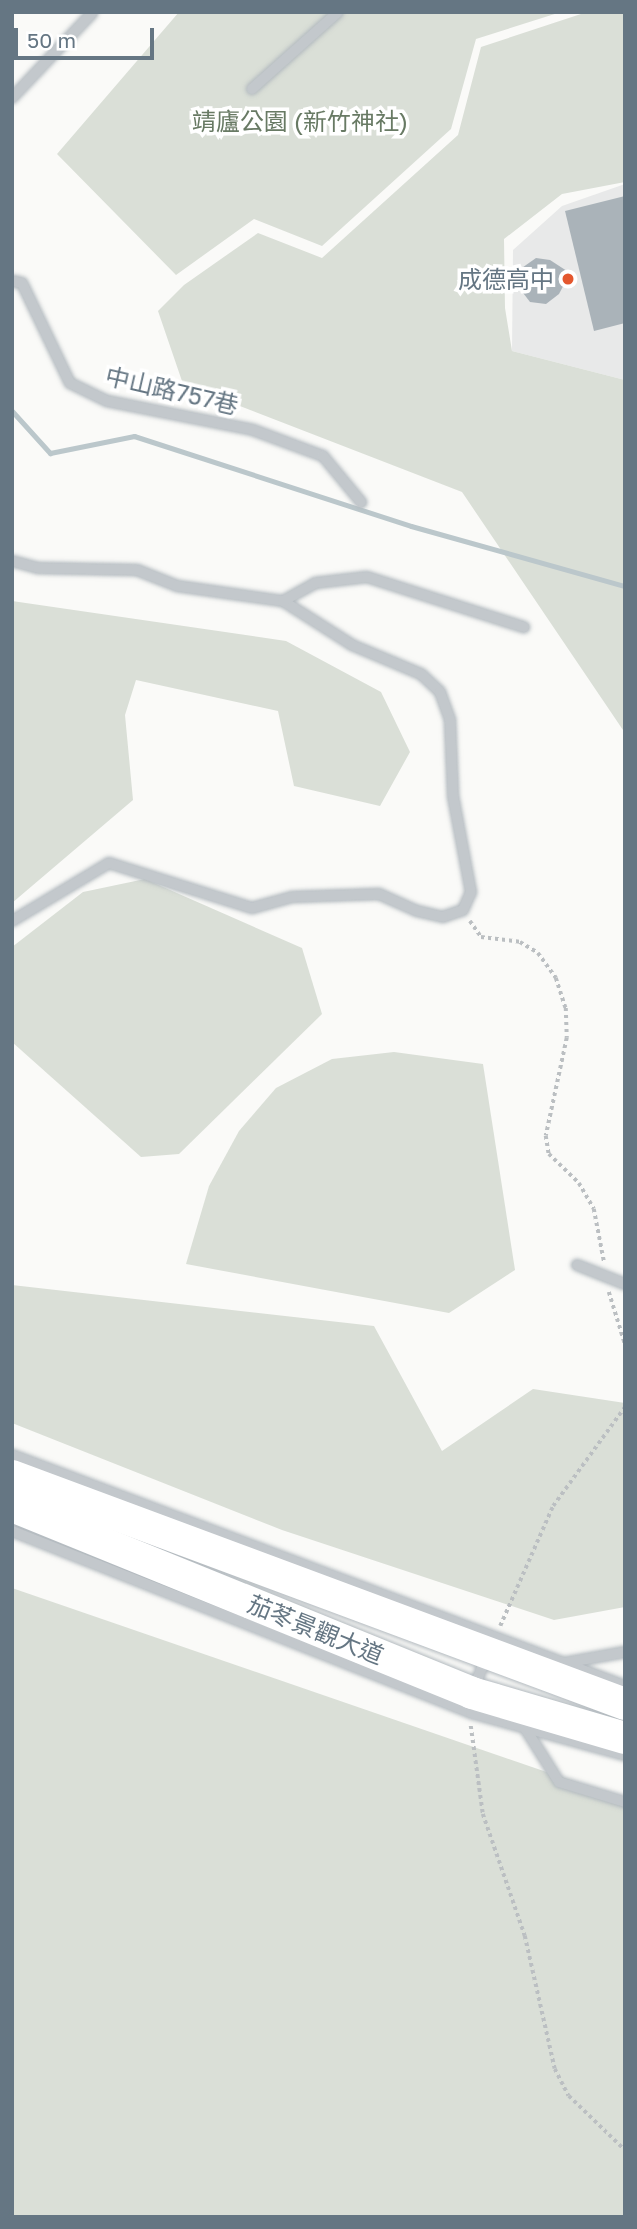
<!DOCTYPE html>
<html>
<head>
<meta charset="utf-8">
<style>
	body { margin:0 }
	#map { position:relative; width:637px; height:2229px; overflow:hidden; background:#fafaf8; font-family:"Golos Text","Noto Sans TC",sans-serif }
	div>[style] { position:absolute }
	.built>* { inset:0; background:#e8e9e9 }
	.green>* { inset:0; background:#dadfd7 }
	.stream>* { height:5px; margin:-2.5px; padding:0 2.5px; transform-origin:2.5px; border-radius:2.5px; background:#bbc7cb }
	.building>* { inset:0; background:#aab3b9 }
	.path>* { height:3.5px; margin-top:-1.75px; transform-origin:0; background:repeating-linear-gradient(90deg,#bbbfc2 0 3.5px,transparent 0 7px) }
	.roads { filter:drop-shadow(0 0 2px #b3babf) drop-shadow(0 0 2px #b3babf) }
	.lane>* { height:10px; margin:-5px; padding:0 5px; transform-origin:5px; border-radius:5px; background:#c3c8cc }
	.secondary>* { height:32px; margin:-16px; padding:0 16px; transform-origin:16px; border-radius:16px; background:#fff }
	.dots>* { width:19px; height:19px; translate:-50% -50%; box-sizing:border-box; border:4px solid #fff; border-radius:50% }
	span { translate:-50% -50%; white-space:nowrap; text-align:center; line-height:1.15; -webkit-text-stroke:7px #fff; paint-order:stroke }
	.park-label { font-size:24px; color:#687a64 }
	.poi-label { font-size:24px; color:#657683 }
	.right { translate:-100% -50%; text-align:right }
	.street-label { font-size:24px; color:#657683 }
	.frame { position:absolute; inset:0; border:14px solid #657683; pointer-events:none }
	.scale { position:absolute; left:14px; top:28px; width:140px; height:32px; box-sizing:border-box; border:4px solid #657683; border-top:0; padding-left:9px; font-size:21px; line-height:24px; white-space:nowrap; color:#657683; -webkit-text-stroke:5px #fff; paint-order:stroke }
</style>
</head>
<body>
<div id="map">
	<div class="built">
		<i style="clip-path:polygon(625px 184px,625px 380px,512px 351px,513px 250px,562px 206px)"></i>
	</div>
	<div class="green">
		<i style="clip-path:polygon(179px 12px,561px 12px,476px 39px,451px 129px,322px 246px,254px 219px,176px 275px,57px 154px)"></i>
		<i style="clip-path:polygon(587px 12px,625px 12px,625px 182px,562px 194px,504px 239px,505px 308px,512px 351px,625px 380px,625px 733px,462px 492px,183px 384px,158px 311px,184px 285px,258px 233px,322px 258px,458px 135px,481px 47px)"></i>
		<i style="clip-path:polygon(12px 601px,286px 641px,381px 692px,410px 752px,380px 806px,294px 786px,278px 711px,136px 680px,125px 715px,133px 800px,12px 903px)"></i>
		<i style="clip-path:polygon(145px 879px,302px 948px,322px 1014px,179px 1154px,141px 1157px,12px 1042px,12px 947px,83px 892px)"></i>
		<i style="clip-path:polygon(394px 1052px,483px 1064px,515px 1270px,449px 1313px,186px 1264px,209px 1186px,239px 1131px,276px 1088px,332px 1059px)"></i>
		<i style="clip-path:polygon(12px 1285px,374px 1326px,442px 1451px,533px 1389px,625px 1403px,625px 1607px,554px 1620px,282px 1530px,12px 1423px)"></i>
		<i style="clip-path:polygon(12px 1588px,625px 1799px,625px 2217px,12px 2217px)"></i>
	</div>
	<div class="stream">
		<i style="left:12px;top:411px;width:57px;rotate:47.9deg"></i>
		<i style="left:50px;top:453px;width:86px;rotate:-11.4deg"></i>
		<i style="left:134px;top:436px;width:291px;rotate:18deg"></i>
		<i style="left:411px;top:526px;width:222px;rotate:15.7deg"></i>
	</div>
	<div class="building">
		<i style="clip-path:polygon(625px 196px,625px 323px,594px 331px,565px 211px)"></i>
		<i style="clip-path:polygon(536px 258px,550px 260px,570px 273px,559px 294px,546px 304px,530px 302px,517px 285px,519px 270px)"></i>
	</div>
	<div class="path">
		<i style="left:470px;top:921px;width:19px;rotate:55deg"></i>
		<i style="left:481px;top:937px;width:39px;rotate:7deg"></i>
		<i style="left:520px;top:942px;width:21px;rotate:31deg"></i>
		<i style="left:538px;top:953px;width:31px;rotate:54deg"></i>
		<i style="left:556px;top:978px;width:32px;rotate:72deg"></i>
		<i style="left:566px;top:1008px;width:30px;rotate:88deg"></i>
		<i style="left:567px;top:1038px;width:100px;rotate:102.1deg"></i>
		<i style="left:546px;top:1136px;width:18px;rotate:81deg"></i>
		<i style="left:549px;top:1154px;width:42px;rotate:44deg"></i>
		<i style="left:579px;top:1183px;width:30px;rotate:60deg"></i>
		<i style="left:594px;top:1209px;width:53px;rotate:79.1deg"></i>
		<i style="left:609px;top:1292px;width:54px;rotate:72.9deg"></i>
		<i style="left:500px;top:1626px;width:131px;rotate:-66.2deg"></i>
		<i style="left:553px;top:1506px;width:122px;rotate:-54deg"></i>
		<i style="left:471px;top:1726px;width:89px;rotate:82.2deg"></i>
		<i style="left:483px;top:1814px;width:129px;rotate:71deg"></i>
		<i style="left:525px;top:1936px;width:136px;rotate:77.3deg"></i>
		<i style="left:555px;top:2069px;width:30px;rotate:63deg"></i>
		<i style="left:569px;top:2096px;width:78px;rotate:44deg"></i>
	</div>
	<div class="roads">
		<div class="lane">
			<i style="left:252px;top:89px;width:115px;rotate:-41.8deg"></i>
			<i style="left:12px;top:98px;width:117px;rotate:-46.7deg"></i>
			<i style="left:12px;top:281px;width:10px;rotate:11deg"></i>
			<i style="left:22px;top:283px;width:111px;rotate:64.4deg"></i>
			<i style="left:70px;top:383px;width:41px;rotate:25.9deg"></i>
			<i style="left:107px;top:401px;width:149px;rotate:11.2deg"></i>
			<i style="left:253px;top:430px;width:75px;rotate:20.4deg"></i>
			<i style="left:323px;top:456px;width:60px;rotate:50.4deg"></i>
			<i style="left:12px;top:561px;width:27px;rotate:15deg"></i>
			<i style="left:38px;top:568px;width:99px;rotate:1.2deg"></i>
			<i style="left:137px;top:570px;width:43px;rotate:21.8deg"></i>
			<i style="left:177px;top:586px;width:107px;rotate:8.1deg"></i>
			<i style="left:283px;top:601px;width:82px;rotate:32.5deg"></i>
			<i style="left:352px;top:645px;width:75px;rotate:22.8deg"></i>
			<i style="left:421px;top:674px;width:26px;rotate:43deg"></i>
			<i style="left:440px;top:692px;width:30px;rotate:70deg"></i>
			<i style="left:450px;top:720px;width:76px;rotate:87.7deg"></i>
			<i style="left:453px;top:796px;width:98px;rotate:79.4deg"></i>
			<i style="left:471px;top:892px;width:20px;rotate:114deg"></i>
			<i style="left:463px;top:910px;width:21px;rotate:161deg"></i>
			<i style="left:443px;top:917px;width:27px;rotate:-167deg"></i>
			<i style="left:417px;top:911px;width:42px;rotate:-155.9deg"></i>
			<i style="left:379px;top:894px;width:87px;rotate:178deg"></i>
			<i style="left:292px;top:897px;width:41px;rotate:164.6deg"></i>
			<i style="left:252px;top:908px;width:150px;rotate:-162.5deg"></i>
			<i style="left:109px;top:863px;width:113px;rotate:149.1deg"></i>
			<i style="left:283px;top:601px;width:37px;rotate:-29deg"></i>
			<i style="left:315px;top:583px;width:52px;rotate:-6.6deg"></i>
			<i style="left:367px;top:577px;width:165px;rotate:17.7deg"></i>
			<i style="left:577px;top:1265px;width:52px;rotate:21.6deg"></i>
			<i style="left:12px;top:1455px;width:655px;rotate:20.65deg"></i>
			<i style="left:12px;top:1531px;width:494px;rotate:21.6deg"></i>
			<i style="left:471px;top:1713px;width:160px;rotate:15.3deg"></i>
			<i style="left:564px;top:1663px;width:62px;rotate:-10.2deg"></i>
			<i style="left:473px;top:1690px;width:37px;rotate:-68deg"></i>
			<i style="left:525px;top:1728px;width:64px;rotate:57.8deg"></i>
			<i style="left:559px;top:1782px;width:69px;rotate:16.9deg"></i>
		</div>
		<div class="secondary">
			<i style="left:12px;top:1476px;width:654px;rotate:20.4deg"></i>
			<i style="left:12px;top:1506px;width:497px;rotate:22.1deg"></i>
			<i style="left:472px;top:1693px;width:159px;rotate:16.4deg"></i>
		</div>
	</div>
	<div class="dots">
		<i style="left:568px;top:279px;background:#e4572e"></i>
	</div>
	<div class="park-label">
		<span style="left:300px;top:121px">靖廬公園 (新竹神社)</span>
	</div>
	<div class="poi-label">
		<span class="right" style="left:554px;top:279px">成德高中</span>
	</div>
	<div class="street-label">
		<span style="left:172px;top:390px;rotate:13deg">中山路757巷</span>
		<span style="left:316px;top:1629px;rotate:22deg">茄苳景觀大道</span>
	</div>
	<div class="frame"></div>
	<div class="scale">50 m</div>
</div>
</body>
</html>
